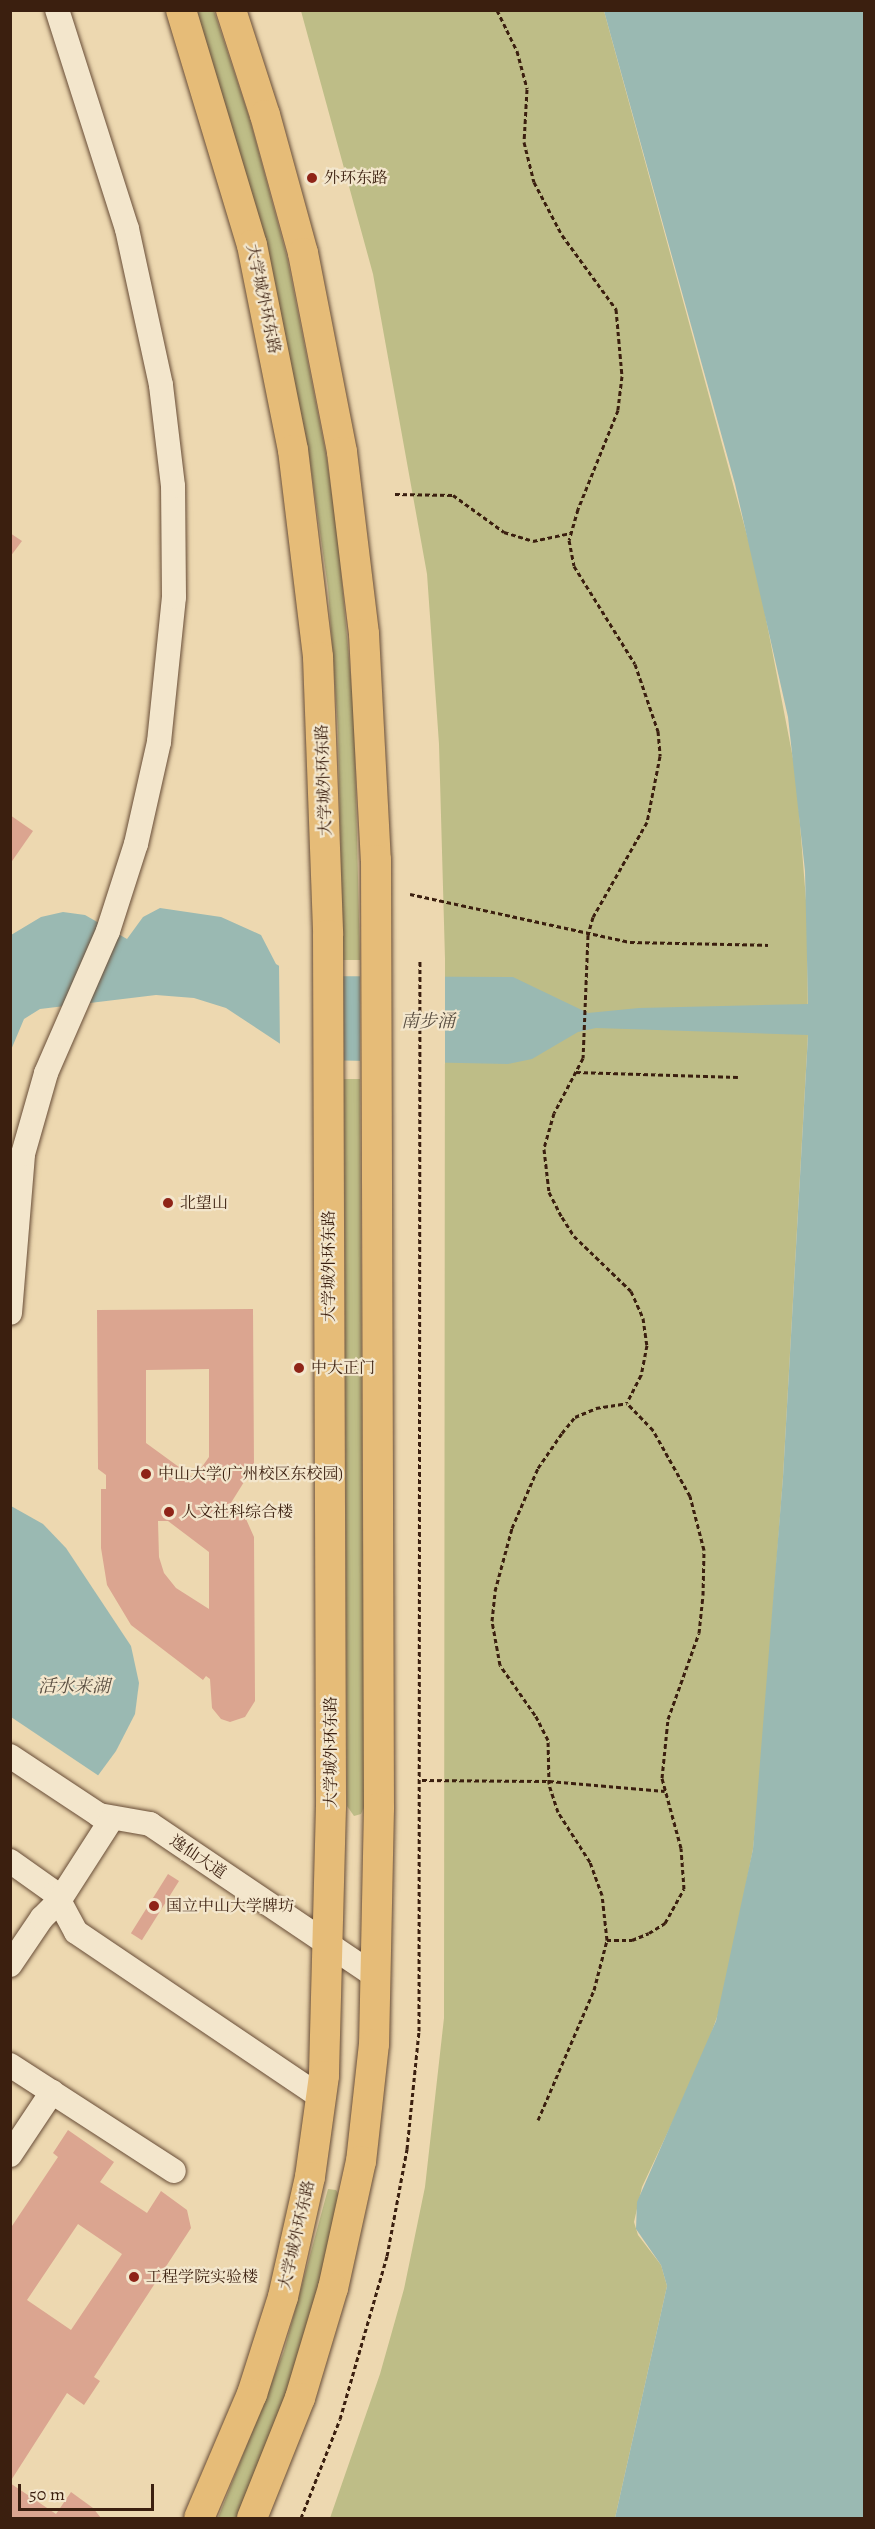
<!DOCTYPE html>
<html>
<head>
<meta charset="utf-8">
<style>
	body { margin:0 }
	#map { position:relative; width:875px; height:2529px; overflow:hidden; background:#edd8b0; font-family:Alegreya,"Noto Serif SC",serif }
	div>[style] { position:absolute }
	.green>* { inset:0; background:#bebd87 }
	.water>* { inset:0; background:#9ab9b2 }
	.pier>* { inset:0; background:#edd8b0; transform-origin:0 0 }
	.building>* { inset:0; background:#dba590; transform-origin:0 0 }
	.path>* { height:3px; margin-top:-1.5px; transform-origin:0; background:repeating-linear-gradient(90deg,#3b1f0f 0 4.5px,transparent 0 7.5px) }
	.roads { filter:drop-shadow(0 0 2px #684d37) drop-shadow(0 0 2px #684d37) }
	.minor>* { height:24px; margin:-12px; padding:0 12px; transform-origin:12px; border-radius:12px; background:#f3e6cc }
	.major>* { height:30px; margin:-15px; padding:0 15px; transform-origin:15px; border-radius:15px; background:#e6bc78 }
	.dots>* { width:16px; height:16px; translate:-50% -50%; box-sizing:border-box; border:3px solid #f3e6cc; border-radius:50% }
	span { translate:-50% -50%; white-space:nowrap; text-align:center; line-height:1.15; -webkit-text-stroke:4.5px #f3e6cc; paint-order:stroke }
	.poi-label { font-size:16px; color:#3b1f0f }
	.left { translate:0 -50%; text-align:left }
	.street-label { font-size:16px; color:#3b1f0f }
	.water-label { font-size:18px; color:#584d40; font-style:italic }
	.frame { position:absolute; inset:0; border:12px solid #3b1f0f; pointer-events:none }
	.scale { position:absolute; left:18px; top:2484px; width:136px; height:27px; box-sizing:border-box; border:3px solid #3b1f0f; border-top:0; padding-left:8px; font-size:18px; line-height:21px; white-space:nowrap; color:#3b1f0f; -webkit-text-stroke:4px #f3e6cc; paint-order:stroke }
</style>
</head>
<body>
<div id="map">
	<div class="green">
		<i style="clip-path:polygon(197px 11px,214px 11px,250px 120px,287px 257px,326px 454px,337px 528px,354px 713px,360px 960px,343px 960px,338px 729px,328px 588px,308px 448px,266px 241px)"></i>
		<i style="clip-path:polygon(301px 11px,604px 11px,757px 572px,796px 774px,807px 913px,808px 1034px,783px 1477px,760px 1780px,753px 1849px,724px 1997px,703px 2057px,642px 2187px,634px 2222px,638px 2235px,661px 2265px,667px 2286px,615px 2518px,330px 2518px,380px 2374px,404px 2289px,425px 2187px,444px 2018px,445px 959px,439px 744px,427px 574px,373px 274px)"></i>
		<i style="clip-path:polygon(344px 1079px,360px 1079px,364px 1807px,361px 1814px,354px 1816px,347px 1806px)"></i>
		<i style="clip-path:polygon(328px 2189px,336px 2190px,339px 2195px,319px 2285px,287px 2393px,236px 2518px,218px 2518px,284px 2351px)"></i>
	</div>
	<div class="water">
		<i style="clip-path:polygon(604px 11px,864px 11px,864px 2518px,615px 2518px,667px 2286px,661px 2265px,636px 2229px,637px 2202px,716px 2021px,753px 1849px,783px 1477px,808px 1035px,596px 1028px,578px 1032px,532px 1059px,508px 1064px,320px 1060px,285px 1047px,226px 1008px,194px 998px,156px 995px,40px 1009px,24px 1019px,11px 1050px,11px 935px,41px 917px,63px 912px,85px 915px,127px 939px,143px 917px,160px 908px,221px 917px,261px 935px,276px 964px,296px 976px,513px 977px,588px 1013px,639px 1008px,808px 1004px,805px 871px,788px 717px,735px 484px)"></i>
		<i style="clip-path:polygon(11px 1506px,43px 1524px,66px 1548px,131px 1646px,139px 1683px,135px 1714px,116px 1751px,11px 1894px)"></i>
	</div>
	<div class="pier">
		<i style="clip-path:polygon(279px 964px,296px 973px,343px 973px,344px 1064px,307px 1060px,280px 1048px)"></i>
		<i style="left:360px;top:973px;width:85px;height:91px"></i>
		<i style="clip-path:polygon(11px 1717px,102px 1778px,10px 1897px)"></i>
	</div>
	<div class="building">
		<i style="clip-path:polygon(10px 533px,22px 541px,10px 557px)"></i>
		<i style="clip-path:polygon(10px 815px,33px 831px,10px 864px)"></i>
		<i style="clip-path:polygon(evenodd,253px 1309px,254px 1466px,229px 1506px,246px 1519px,254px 1537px,255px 1701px,245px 1717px,230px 1722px,221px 1719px,212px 1708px,210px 1679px,206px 1676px,203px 1680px,131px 1625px,107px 1585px,101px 1548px,101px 1489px,106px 1489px,106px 1475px,98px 1469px,97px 1310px,253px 1309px,209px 1369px,209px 1457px,194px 1478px,146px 1443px,146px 1370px,209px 1369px,253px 1309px,158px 1521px,168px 1521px,209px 1552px,209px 1609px,176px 1588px,164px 1573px,159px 1557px,158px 1521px)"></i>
		<i style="left:168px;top:1874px;width:13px;height:70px;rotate:32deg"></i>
		<i style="clip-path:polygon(evenodd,68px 2130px,114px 2162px,100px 2182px,147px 2213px,161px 2191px,187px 2210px,191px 2228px,94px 2377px,100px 2381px,84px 2405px,67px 2393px,10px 2482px,10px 2229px,58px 2157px,53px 2153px,68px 2130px,78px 2224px,122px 2254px,71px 2330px,27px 2300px,78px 2224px)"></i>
		<i style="clip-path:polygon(10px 2483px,56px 2514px,71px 2492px,93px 2508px,101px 2518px,10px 2518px)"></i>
	</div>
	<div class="path">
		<i style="left:497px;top:10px;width:46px;rotate:64deg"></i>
		<i style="left:517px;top:51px;width:39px;rotate:75deg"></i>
		<i style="left:527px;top:89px;width:53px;rotate:93.2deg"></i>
		<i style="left:524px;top:142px;width:41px;rotate:76deg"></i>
		<i style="left:534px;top:182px;width:60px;rotate:62.2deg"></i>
		<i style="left:562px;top:235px;width:92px;rotate:53.9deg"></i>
		<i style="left:616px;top:309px;width:67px;rotate:84.9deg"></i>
		<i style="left:622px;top:376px;width:34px;rotate:97deg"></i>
		<i style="left:618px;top:410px;width:107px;rotate:112deg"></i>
		<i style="left:578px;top:509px;width:32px;rotate:106deg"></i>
		<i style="left:569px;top:540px;width:26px;rotate:79deg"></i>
		<i style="left:574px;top:566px;width:115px;rotate:58.1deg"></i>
		<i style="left:635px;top:664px;width:71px;rotate:71.1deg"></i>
		<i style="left:658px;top:731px;width:25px;rotate:85deg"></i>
		<i style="left:660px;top:756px;width:67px;rotate:101.1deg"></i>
		<i style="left:647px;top:822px;width:109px;rotate:119.6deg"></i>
		<i style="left:593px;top:917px;width:19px;rotate:106deg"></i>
		<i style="left:588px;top:935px;width:123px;rotate:92.3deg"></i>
		<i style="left:583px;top:1058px;width:62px;rotate:117.8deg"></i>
		<i style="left:554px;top:1113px;width:37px;rotate:106deg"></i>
		<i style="left:544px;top:1149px;width:43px;rotate:83.4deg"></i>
		<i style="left:549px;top:1192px;width:28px;rotate:63deg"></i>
		<i style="left:562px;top:1217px;width:22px;rotate:58deg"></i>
		<i style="left:574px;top:1236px;width:79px;rotate:44deg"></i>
		<i style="left:631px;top:1291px;width:30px;rotate:66deg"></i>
		<i style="left:643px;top:1318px;width:27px;rotate:82deg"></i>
		<i style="left:647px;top:1345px;width:31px;rotate:101deg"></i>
		<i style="left:641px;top:1375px;width:31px;rotate:117deg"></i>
		<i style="left:395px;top:494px;width:58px;rotate:1deg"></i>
		<i style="left:453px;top:495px;width:63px;rotate:36deg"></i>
		<i style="left:504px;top:532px;width:30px;rotate:17deg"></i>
		<i style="left:533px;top:541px;width:39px;rotate:-12deg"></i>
		<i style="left:410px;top:894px;width:225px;rotate:12.3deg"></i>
		<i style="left:630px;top:942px;width:138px;rotate:1.2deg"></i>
		<i style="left:576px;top:1072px;width:162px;rotate:1.8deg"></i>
		<i style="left:422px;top:1780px;width:127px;rotate:0.5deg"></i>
		<i style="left:549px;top:1781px;width:116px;rotate:4.9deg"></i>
		<i style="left:607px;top:1940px;width:25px"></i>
		<i style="left:632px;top:1940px;width:18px;rotate:-22deg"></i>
		<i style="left:649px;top:1933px;width:19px;rotate:-32deg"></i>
		<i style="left:665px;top:1923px;width:39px;rotate:-61deg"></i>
		<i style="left:684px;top:1889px;width:41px;rotate:-94.2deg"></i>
		<i style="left:681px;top:1848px;width:73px;rotate:-105.2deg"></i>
		<i style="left:662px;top:1778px;width:59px;rotate:-84.2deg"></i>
		<i style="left:668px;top:1719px;width:91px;rotate:-70.2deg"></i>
		<i style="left:699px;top:1633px;width:38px;rotate:-84deg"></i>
		<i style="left:703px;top:1595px;width:45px;rotate:-88.7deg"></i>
		<i style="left:704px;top:1550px;width:56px;rotate:-104.5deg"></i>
		<i style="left:690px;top:1496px;width:76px;rotate:-119.3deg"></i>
		<i style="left:653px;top:1430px;width:37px;rotate:-134deg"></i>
		<i style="left:538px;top:2120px;width:142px;rotate:-66.7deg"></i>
		<i style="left:594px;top:1990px;width:52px;rotate:-75.4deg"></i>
		<i style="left:607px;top:1940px;width:45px;rotate:-96.3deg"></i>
		<i style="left:602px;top:1895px;width:35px;rotate:-110deg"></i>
		<i style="left:590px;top:1862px;width:59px;rotate:-122.6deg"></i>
		<i style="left:558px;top:1812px;width:29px;rotate:-108deg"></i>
		<i style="left:549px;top:1784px;width:44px;rotate:-91.3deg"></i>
		<i style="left:548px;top:1740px;width:28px;rotate:-117deg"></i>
		<i style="left:535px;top:1715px;width:61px;rotate:-125deg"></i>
		<i style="left:500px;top:1665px;width:45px;rotate:-100.3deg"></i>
		<i style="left:492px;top:1621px;width:30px;rotate:-84deg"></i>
		<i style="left:495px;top:1591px;width:65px;rotate:-74.9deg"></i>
		<i style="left:512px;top:1528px;width:65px;rotate:-66.6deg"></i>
		<i style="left:538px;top:1468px;width:42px;rotate:-55.6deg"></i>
		<i style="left:562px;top:1433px;width:21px;rotate:-51deg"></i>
		<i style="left:575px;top:1417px;width:23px;rotate:-23deg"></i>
		<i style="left:596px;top:1408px;width:31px;rotate:-9deg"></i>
		<i style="left:301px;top:2518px;width:106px;rotate:-68.5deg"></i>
		<i style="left:340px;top:2419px;width:170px;rotate:-73.9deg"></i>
		<i style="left:387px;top:2256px;width:109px;rotate:-79.4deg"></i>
		<i style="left:407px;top:2149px;width:119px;rotate:-84.2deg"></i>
		<i style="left:419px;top:2031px;width:1072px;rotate:-89.95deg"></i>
	</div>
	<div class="roads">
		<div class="minor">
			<i style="left:10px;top:1313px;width:160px;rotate:-85.3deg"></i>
			<i style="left:23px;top:1154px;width:84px;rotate:-74.1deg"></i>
			<i style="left:46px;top:1073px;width:155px;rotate:-66.4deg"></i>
			<i style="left:108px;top:931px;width:91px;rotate:-72.2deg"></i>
			<i style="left:136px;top:844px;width:105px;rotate:-77.3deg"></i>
			<i style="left:159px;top:742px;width:146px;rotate:-84.1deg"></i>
			<i style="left:174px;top:597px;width:111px;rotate:-90.5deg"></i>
			<i style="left:173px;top:486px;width:102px;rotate:-96.8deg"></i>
			<i style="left:161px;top:385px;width:160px;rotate:-102.3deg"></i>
			<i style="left:127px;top:229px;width:230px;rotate:-107.7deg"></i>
			<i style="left:10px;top:1756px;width:107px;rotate:33.5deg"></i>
			<i style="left:99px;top:1815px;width:52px;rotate:10deg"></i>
			<i style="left:150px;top:1824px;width:274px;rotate:34deg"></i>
			<i style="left:10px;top:1861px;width:55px;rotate:35.4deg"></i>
			<i style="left:55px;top:1893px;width:44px;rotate:61.7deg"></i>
			<i style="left:76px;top:1932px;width:297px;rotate:34deg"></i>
			<i style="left:10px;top:1965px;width:57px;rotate:-55.8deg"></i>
			<i style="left:42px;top:1918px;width:24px;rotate:-45deg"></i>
			<i style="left:59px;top:1901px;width:96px;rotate:-57.3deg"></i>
			<i style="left:10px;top:2065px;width:195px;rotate:32.9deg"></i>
			<i style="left:10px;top:2155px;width:76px;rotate:-56.3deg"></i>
		</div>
		<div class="major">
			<i style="left:181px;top:10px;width:245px;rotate:73.2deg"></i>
			<i style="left:252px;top:245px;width:209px;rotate:78.7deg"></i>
			<i style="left:293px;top:450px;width:209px;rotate:83.1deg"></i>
			<i style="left:318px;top:657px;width:278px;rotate:87.9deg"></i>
			<i style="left:328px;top:935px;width:871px;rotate:89.8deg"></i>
			<i style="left:331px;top:1806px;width:270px;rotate:91.5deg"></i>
			<i style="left:324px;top:2076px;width:102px;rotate:97.9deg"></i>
			<i style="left:310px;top:2177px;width:123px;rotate:102.7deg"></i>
			<i style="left:283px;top:2297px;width:102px;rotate:107.7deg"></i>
			<i style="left:252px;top:2394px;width:135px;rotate:113.1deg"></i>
			<i style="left:231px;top:10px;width:110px;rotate:72.1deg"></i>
			<i style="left:265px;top:115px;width:143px;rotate:74.6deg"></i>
			<i style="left:303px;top:253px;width:203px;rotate:78.9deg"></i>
			<i style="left:342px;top:452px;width:183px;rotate:83.1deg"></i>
			<i style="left:364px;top:634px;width:226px;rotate:87deg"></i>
			<i style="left:376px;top:860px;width:948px;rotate:89.82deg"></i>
			<i style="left:379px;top:1808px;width:236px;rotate:91.2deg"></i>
			<i style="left:374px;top:2044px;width:118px;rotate:96.3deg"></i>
			<i style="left:361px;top:2161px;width:130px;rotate:102.4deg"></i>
			<i style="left:333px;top:2288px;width:115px;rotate:106.7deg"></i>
			<i style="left:300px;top:2398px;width:129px;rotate:111.8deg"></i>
		</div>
	</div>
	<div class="dots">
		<i style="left:312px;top:178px;background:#8f2418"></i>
		<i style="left:168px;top:1203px;background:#8f2418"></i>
		<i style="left:299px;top:1368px;background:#8f2418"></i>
		<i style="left:146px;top:1474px;background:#8f2418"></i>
		<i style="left:169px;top:1512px;background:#8f2418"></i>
		<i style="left:154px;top:1906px;background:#8f2418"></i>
		<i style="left:134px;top:2277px;background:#8f2418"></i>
	</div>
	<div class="poi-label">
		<span class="left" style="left:324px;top:178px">外环东路</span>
		<span class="left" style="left:180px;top:1203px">北望山</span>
		<span class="left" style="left:311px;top:1368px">中大正门</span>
		<span class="left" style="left:158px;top:1474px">中山大学(广州校区东校园)</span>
		<span class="left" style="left:181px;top:1512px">人文社科综合楼</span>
		<span class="left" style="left:166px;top:1906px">国立中山大学牌坊</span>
		<span class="left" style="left:146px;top:2277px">工程学院实验楼</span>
	</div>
	<div class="street-label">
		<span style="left:263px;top:299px;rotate:78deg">大学城外环东路</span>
		<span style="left:324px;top:780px;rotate:-92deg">大学城外环东路</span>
		<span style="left:329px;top:1266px;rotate:-90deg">大学城外环东路</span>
		<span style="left:331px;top:1752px;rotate:-90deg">大学城外环东路</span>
		<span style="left:198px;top:1857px;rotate:34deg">逸仙大道</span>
		<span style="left:297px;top:2235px;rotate:-77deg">大学城外环东路</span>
	</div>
	<div class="water-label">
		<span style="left:428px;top:1021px">南步涌</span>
		<span style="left:74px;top:1686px">活水来湖</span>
	</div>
	<div class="frame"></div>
	<div class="scale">50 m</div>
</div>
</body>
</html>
